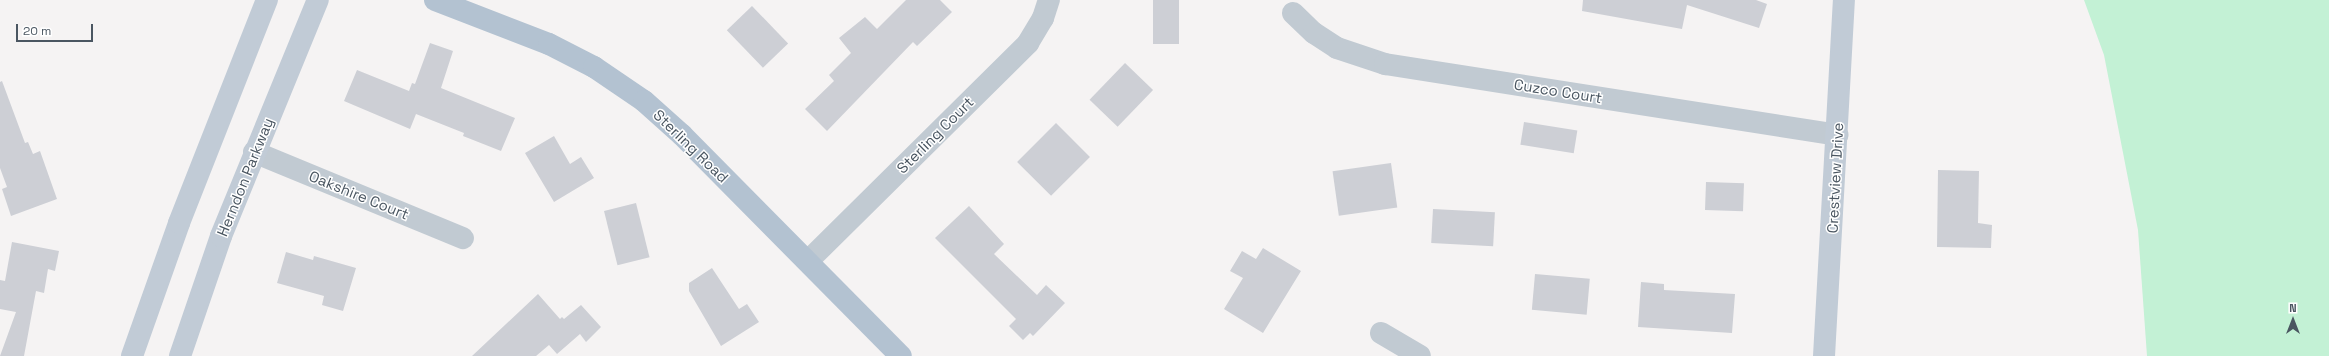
<!DOCTYPE html>
<html>
<head>
<meta charset="utf-8">
<style>
	body { margin:0 }
	#map { position:relative; width:2329px; height:356px; overflow:hidden; background:#f5f3f3; font-family:"Space Grotesk",sans-serif }
	div>[style] { position:absolute }
	.green>* { inset:0; background:#c3f1d5 }
	.building>* { inset:0; background:#cdcfd5; transform-origin:0 0 }
	.minor>* { height:22px; margin:-11px; padding:0 11px; transform-origin:11px; border-radius:11px; background:#c1cad2 }
	.secondary>* { height:22px; margin:-11px; padding:0 11px; transform-origin:11px; border-radius:11px; background:#c1cbd6 }
	.primary>* { height:22px; margin:-11px; padding:0 11px; transform-origin:11px; border-radius:11px; background:#b3c2d1 }
	span { translate:-50% -50%; white-space:nowrap; text-align:center; line-height:1.15; -webkit-text-stroke:3px #fff; paint-order:stroke }
	.street-label { font-size:15px; color:#4a5661 }
	.north { position:absolute; left:2273px; top:300px; width:40px; height:40px; -webkit-text-stroke:3px #fff; paint-order:stroke; rotate:0deg; font-size:11px; font-weight:700; line-height:16px; text-align:center; color:#4a5661 }
	.north::after { content:''; display:block; margin:auto; width:14px; height:18px; background:#4a5661; clip-path:polygon(50% 0,100% 100%,50% 72%,0 100%) }
	.scale { position:absolute; left:16px; top:24px; width:77px; height:18px; box-sizing:border-box; border:2px solid #4a5661; border-top:0; padding-left:5px; font-size:12px; line-height:14px; white-space:nowrap; color:#4a5661; -webkit-text-stroke:3px #fff; paint-order:stroke }
</style>
</head>
<body>
<div id="map">
	<div class="green">
		<i style="clip-path:polygon(2084px 0,2329px 0,2329px 356px,2147px 356px,2138px 230px,2104px 55px)"></i>
	</div>
	<div class="building">
		<i style="clip-path:polygon(906px 0,940px 0,952px 12px,917px 46px,913px 42px,827px 131px,805px 109px,834px 81px,829px 75px,851px 53px,839px 38px,865px 17px,877px 29px)"></i>
		<i style="left:1153px;top:0;width:26px;height:44px"></i>
		<i style="clip-path:polygon(1583px 0,1756px 0,1767px 4px,1759px 28px,1687px 5px,1682px 29px,1582px 11px)"></i>
		<i style="left:752px;top:6px;width:52px;height:35px;rotate:46deg"></i>
		<i style="clip-path:polygon(430px 43px,453px 51px,441px 88px,515px 118px,501px 151px,463px 136px,464px 133px,416px 114px,410px 129px,344px 101px,357px 70px,409px 91px,412px 83px,415px 84px)"></i>
		<i style="left:1125px;top:63px;width:39px;height:51px;rotate:44deg"></i>
		<i style="clip-path:polygon(2px 81px,25px 143px,28px 142px,33px 154px,40px 151px,57px 199px,11px 216px,2px 189px,7px 187px,0 168px,0 82px)"></i>
		<i style="left:1524px;top:122px;width:54px;height:23px;rotate:9deg"></i>
		<i style="left:1056px;top:123px;width:48px;height:55px;rotate:45deg"></i>
		<i style="clip-path:polygon(554px 136px,570px 164px,581px 157px,594px 178px,554px 202px,525px 153px)"></i>
		<i style="left:1391px;top:163px;width:45px;height:59px;rotate:82deg"></i>
		<i style="clip-path:polygon(1938px 170px,1979px 171px,1978px 223px,1992px 225px,1991px 248px,1937px 247px)"></i>
		<i style="left:1706px;top:182px;width:38px;height:28px;rotate:2deg"></i>
		<i style="left:636px;top:203px;width:56px;height:33px;rotate:76deg"></i>
		<i style="clip-path:polygon(969px 206px,1004px 244px,994px 254px,1037px 295px,1046px 285px,1065px 303px,1033px 336px,1030px 333px,1023px 340px,1009px 326px,1016px 319px,935px 238px)"></i>
		<i style="left:1433px;top:209px;width:62px;height:34px;rotate:3deg"></i>
		<i style="clip-path:polygon(12px 242px,59px 251px,55px 271px,48px 269px,44px 293px,36px 291px,24px 356px,0 356px,16px 312px,0 309px,0 280px,5px 281px)"></i>
		<i style="clip-path:polygon(1263px 248px,1301px 271px,1263px 333px,1224px 309px,1243px 278px,1230px 271px,1242px 251px,1256px 259px)"></i>
		<i style="clip-path:polygon(286px 252px,313px 260px,314px 256px,356px 268px,343px 311px,322px 305px,324px 296px,277px 283px)"></i>
		<i style="clip-path:polygon(712px 268px,739px 309px,747px 304px,759px 322px,721px 346px,689px 291px,689px 283px)"></i>
		<i style="left:1535px;top:274px;width:55px;height:36px;rotate:5deg"></i>
		<i style="clip-path:polygon(1641px 282px,1664px 284px,1664px 290px,1735px 294px,1732px 333px,1638px 327px)"></i>
		<i style="clip-path:polygon(538px 294px,560px 319px,562px 317px,564px 319px,581px 305px,601px 327px,586px 342px,580px 334px,557px 354px,549px 345px,536px 356px,472px 356px)"></i>
	</div>
	<div class="minor">
		<i style="left:1293px;top:13px;width:29px;rotate:44deg"></i>
		<i style="left:1314px;top:33px;width:27px;rotate:33deg"></i>
		<i style="left:1337px;top:48px;width:51px;rotate:18.4deg"></i>
		<i style="left:1385px;top:64px;width:458px;rotate:8.9deg"></i>
		<i style="left:254px;top:152px;width:226px;rotate:22.4deg"></i>
		<i style="left:808px;top:261px;width:310px;rotate:-44.7deg"></i>
		<i style="left:1028px;top:43px;width:29px;rotate:-59deg"></i>
		<i style="left:1043px;top:18px;width:19px;rotate:-72deg"></i>
		<i style="left:1381px;top:333px;width:45px;rotate:30.5deg"></i>
	</div>
	<div class="secondary">
		<i style="left:132px;top:356px;width:141px;rotate:-70.5deg"></i>
		<i style="left:179px;top:223px;width:240px;rotate:-68.5deg"></i>
		<i style="left:180px;top:356px;width:127px;rotate:-71.1deg"></i>
		<i style="left:221px;top:236px;width:255px;rotate:-67.7deg"></i>
		<i style="left:1824px;top:356px;width:357px;rotate:-86.8deg"></i>
	</div>
	<div class="primary">
		<i style="left:435px;top:0;width:122px;rotate:21.1deg"></i>
		<i style="left:549px;top:44px;width:51px;rotate:27.1deg"></i>
		<i style="left:594px;top:67px;width:60px;rotate:34.2deg"></i>
		<i style="left:644px;top:101px;width:51px;rotate:41.8deg"></i>
		<i style="left:682px;top:135px;width:311px;rotate:45.3deg"></i>
	</div>
	<div class="street-label">
		<span style="left:1558px;top:91px;rotate:9deg">Cuzco Court</span>
		<span style="left:935px;top:135px;rotate:-45deg">Sterling Court</span>
		<span style="left:691px;top:146px;rotate:44deg">Sterling Road</span>
		<span style="left:245px;top:177px;rotate:-68deg">Herndon Parkway</span>
		<span style="left:1835px;top:178px;rotate:-87deg">Crestview Drive</span>
		<span style="left:359px;top:195px;rotate:22deg">Oakshire Court</span>
	</div>
	<div class="north">N</div>
	<div class="scale">20 m</div>
</div>
</body>
</html>
